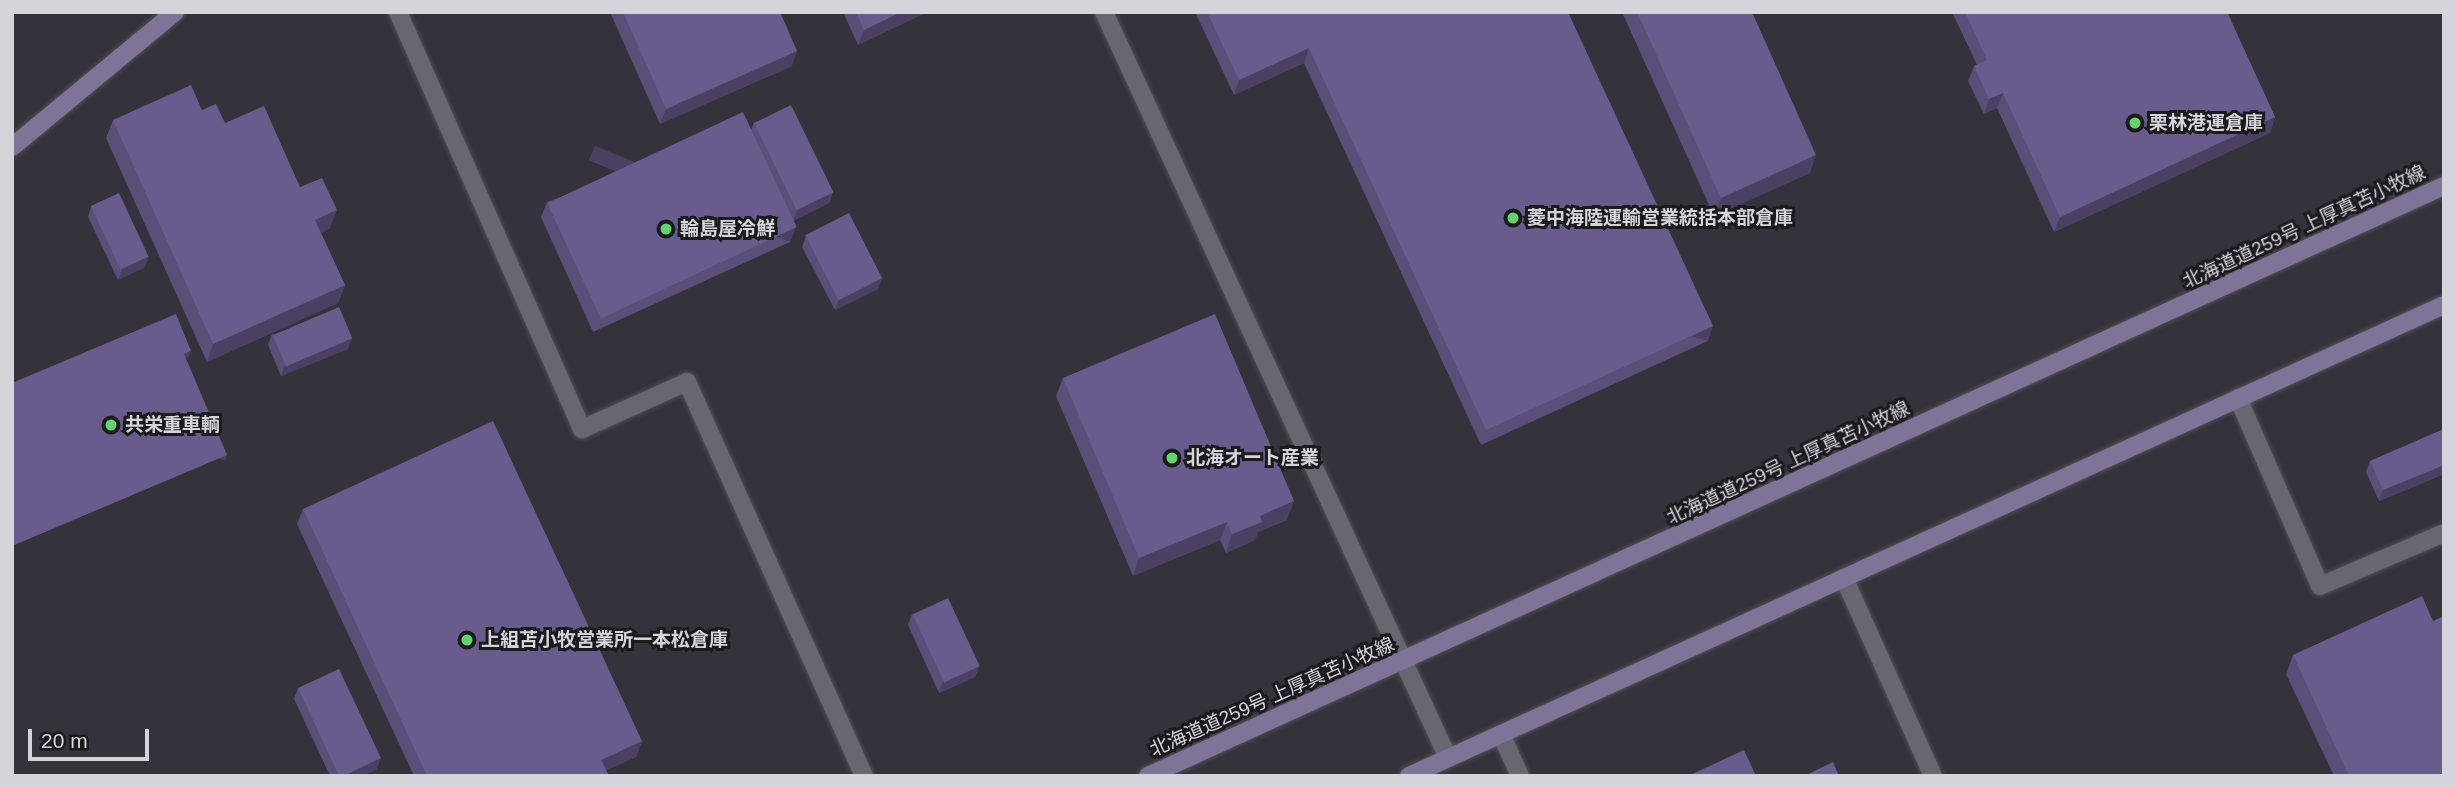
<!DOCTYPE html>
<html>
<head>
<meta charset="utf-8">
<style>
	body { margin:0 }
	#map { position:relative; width:2456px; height:788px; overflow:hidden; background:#34323a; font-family:Arial,"Noto Sans JP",sans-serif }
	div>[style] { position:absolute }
	.roads { filter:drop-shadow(0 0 2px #504e55) drop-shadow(0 0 2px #504e55) }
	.lane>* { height:18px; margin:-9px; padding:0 9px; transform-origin:9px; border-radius:9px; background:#68666f }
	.street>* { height:18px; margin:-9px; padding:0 9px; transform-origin:9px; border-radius:9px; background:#68666f }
	.secondary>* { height:18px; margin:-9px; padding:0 9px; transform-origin:9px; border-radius:9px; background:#7d7498 }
	.wall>* { inset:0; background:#594f78 }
	.shaded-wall>* { inset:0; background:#494062; transform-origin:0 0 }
	.building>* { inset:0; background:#685c8c; transform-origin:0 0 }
	.dots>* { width:19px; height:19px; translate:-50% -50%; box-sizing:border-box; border:4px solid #1b1b1e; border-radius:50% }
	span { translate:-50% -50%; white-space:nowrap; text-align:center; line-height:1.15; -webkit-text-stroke:6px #1b1b1e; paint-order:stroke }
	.poi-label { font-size:19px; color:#d5d4d9; font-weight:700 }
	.left { translate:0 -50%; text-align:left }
	.street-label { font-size:19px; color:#d5d4d9 }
	.frame { position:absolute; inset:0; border:14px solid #d5d4d9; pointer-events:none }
	.scale { position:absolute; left:28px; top:729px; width:121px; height:32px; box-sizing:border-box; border:4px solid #d5d4d9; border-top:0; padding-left:9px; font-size:21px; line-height:24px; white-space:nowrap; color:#d5d4d9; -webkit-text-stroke:5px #1b1b1e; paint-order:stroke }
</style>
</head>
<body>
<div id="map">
	<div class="roads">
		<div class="lane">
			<i style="left:398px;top:12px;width:456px;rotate:66.2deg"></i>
			<i style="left:582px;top:429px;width:115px;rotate:-24.1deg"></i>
			<i style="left:687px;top:382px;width:432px;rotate:65.8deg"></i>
			<i style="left:2238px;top:398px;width:205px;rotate:66.4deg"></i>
			<i style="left:2320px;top:586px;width:135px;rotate:-23.1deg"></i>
			<i style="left:1844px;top:578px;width:217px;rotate:65.8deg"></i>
			<i style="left:1501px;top:734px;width:46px;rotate:65.7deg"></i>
		</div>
		<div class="street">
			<i style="left:1104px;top:12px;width:821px;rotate:65.24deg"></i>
		</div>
		<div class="secondary">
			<i style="left:12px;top:147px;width:212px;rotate:-39.6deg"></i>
			<i style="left:1148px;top:776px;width:1424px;rotate:-24.48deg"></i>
			<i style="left:1409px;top:776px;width:1137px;rotate:-24.47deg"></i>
		</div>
	</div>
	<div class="wall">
		<i style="clip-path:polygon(610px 12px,780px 12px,792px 66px,660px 124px)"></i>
		<i style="clip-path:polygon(843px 12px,927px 12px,858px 45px)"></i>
		<i style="clip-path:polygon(1195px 12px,1568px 12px,1708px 341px,1481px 445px,1304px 63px,1234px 95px)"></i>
		<i style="clip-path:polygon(1622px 12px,1752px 12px,1810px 173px,1714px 216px)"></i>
		<i style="clip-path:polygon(1952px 12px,2227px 12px,2275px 117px,2270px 133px,2054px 232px,1997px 108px,1984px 114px,1968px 81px,1974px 66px,1977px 65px)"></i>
		<i style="clip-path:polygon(202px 110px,225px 123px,300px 187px,330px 228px,321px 233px,345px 285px,338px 303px,207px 362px,106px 138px,113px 120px)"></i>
		<i style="clip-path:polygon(754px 122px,833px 192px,829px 203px,793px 221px,796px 227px,790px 242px,593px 332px,541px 217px,547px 202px,751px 130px)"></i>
		<i style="clip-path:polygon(91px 206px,145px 267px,118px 280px,88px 217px)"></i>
		<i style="clip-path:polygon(806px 236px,878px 289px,835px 310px,802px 247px)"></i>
		<i style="clip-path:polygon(272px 334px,348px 349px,281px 376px,268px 345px)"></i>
		<i style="clip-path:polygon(1063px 378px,1287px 520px,1258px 532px,1255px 540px,1226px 553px,1220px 540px,1133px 576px,1056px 396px)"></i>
		<i style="clip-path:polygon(2444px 429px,2444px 474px,2379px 501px,2366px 472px,2370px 461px)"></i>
		<i style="clip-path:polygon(303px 509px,642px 741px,636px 757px,606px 770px,609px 776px,414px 776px,297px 524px)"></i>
		<i style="clip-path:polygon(912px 614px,979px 666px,975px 677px,939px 693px,908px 625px)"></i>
		<i style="clip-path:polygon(2433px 621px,2444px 776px,2334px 776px,2286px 674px,2293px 655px)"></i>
		<i style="clip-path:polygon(298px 688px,377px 769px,363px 776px,330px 776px,294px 699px)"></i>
	</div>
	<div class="shaded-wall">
		<i style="clip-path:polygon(901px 12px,927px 12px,858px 45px,864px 30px)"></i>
		<i style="clip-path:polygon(1309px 48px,1304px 63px,1234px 95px,1239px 80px)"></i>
		<i style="clip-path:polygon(797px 51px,792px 66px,660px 124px,666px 109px)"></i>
		<i style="clip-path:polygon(2003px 93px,1997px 108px,1984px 114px,1989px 99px)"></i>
		<i style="clip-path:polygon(2275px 117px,2270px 133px,2054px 232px,2060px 217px)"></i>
		<i style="clip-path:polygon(1816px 155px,1810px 173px,1714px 216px,1721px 198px)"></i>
		<i style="clip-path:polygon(833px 192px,829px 203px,793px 221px,797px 210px)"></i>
		<i style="clip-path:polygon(337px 210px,330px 228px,309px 239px,315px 220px)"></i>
		<i style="left:796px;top:227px;width:16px;height:217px;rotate:112deg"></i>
		<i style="clip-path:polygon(149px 256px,145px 267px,118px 280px,122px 269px)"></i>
		<i style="clip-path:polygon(882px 278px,878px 289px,835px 310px,839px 299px)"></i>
		<i style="clip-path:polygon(345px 285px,338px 303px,207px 362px,213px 344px)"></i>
		<i style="left:1713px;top:326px;width:16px;height:250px;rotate:108deg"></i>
		<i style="clip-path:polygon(352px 338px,348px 349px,281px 376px,285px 365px)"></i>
		<i style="clip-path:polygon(191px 351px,189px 357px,182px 359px,184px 354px)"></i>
		<i style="left:227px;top:455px;width:6px;height:233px;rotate:108deg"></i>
		<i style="clip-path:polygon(2444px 465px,2444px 474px,2379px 501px,2383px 490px)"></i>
		<i style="clip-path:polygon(1294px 501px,1287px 520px,1258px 532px,1255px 540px,1226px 553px,1232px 534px,1260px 516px)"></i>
		<i style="clip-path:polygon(1227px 522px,1220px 540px,1133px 576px,1139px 558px)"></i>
		<i style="clip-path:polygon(979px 666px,975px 677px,939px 693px,943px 682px)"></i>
		<i style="clip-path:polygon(642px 741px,636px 757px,596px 775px,601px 760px)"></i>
		<i style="clip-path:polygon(381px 758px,377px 769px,363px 776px,343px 776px)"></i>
	</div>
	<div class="building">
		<i style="clip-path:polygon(623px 12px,780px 12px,797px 51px,666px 109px)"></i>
		<i style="clip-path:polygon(856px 12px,901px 12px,864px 30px)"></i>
		<i style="clip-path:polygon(1207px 12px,1568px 12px,1713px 326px,1486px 430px,1309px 48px,1239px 80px)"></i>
		<i style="clip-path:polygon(1637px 12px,1752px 12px,1816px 155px,1721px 198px)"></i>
		<i style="clip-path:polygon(1965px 12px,2227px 12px,2275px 117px,2060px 217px,2003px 93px,1989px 99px,1974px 66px,1987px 60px)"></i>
		<i style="clip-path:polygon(191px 85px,202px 110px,216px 104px,225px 123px,264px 106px,300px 187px,322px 178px,337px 210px,315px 220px,345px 285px,213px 344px,113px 120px)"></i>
		<i style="left:791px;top:105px;width:97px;height:41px;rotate:64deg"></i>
		<i style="left:743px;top:112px;width:127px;height:216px;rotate:65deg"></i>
		<i style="left:119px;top:193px;width:70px;height:31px;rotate:65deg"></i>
		<i style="left:849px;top:213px;width:73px;height:49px;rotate:63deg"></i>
		<i style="left:339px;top:307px;width:34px;height:72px;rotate:67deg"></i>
		<i style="clip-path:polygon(176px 314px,191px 351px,184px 354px,227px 455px,12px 546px,12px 383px)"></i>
		<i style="clip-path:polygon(1215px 314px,1294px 501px,1260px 516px,1262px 522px,1232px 534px,1227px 522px,1139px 558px,1063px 378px)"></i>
		<i style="clip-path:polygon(493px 421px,642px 741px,601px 760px,609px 776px,427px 776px,303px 509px)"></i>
		<i style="clip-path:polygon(2444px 429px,2444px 465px,2383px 490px,2370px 461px)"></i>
		<i style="clip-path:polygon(2422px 596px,2433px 621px,2444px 616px,2444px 776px,2349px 776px,2293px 655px)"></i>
		<i style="left:948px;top:598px;width:75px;height:39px;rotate:65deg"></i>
		<i style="clip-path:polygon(339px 669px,381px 758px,343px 776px,339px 776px,298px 688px)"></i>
		<i style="clip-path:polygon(1744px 750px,1756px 776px,1688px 776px)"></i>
		<i style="clip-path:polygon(1833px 762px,1839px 776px,1804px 776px)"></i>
	</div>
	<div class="dots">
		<i style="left:2135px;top:123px;background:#61d46a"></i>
		<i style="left:1513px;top:218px;background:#61d46a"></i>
		<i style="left:666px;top:229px;background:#61d46a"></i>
		<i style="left:111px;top:425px;background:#61d46a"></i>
		<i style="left:1172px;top:458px;background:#61d46a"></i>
		<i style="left:467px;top:640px;background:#61d46a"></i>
	</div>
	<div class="poi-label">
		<span class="left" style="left:2149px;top:123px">栗林港運倉庫</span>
		<span class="left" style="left:1527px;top:218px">菱中海陸運輸営業統括本部倉庫</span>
		<span class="left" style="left:680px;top:229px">輪島屋冷鮮</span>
		<span class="left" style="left:125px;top:425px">共栄重車輌</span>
		<span class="left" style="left:1186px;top:458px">北海オート産業</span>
		<span class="left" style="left:481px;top:640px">上組苫小牧営業所一本松倉庫</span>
	</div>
	<div class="street-label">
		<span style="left:2304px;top:227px;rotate:-25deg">北海道道259号 上厚真苫小牧線</span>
		<span style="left:1788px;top:463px;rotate:-25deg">北海道道259号 上厚真苫小牧線</span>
		<span style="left:1272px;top:697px;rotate:-24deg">北海道道259号 上厚真苫小牧線</span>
	</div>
	<div class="frame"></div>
	<div class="scale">20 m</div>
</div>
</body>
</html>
